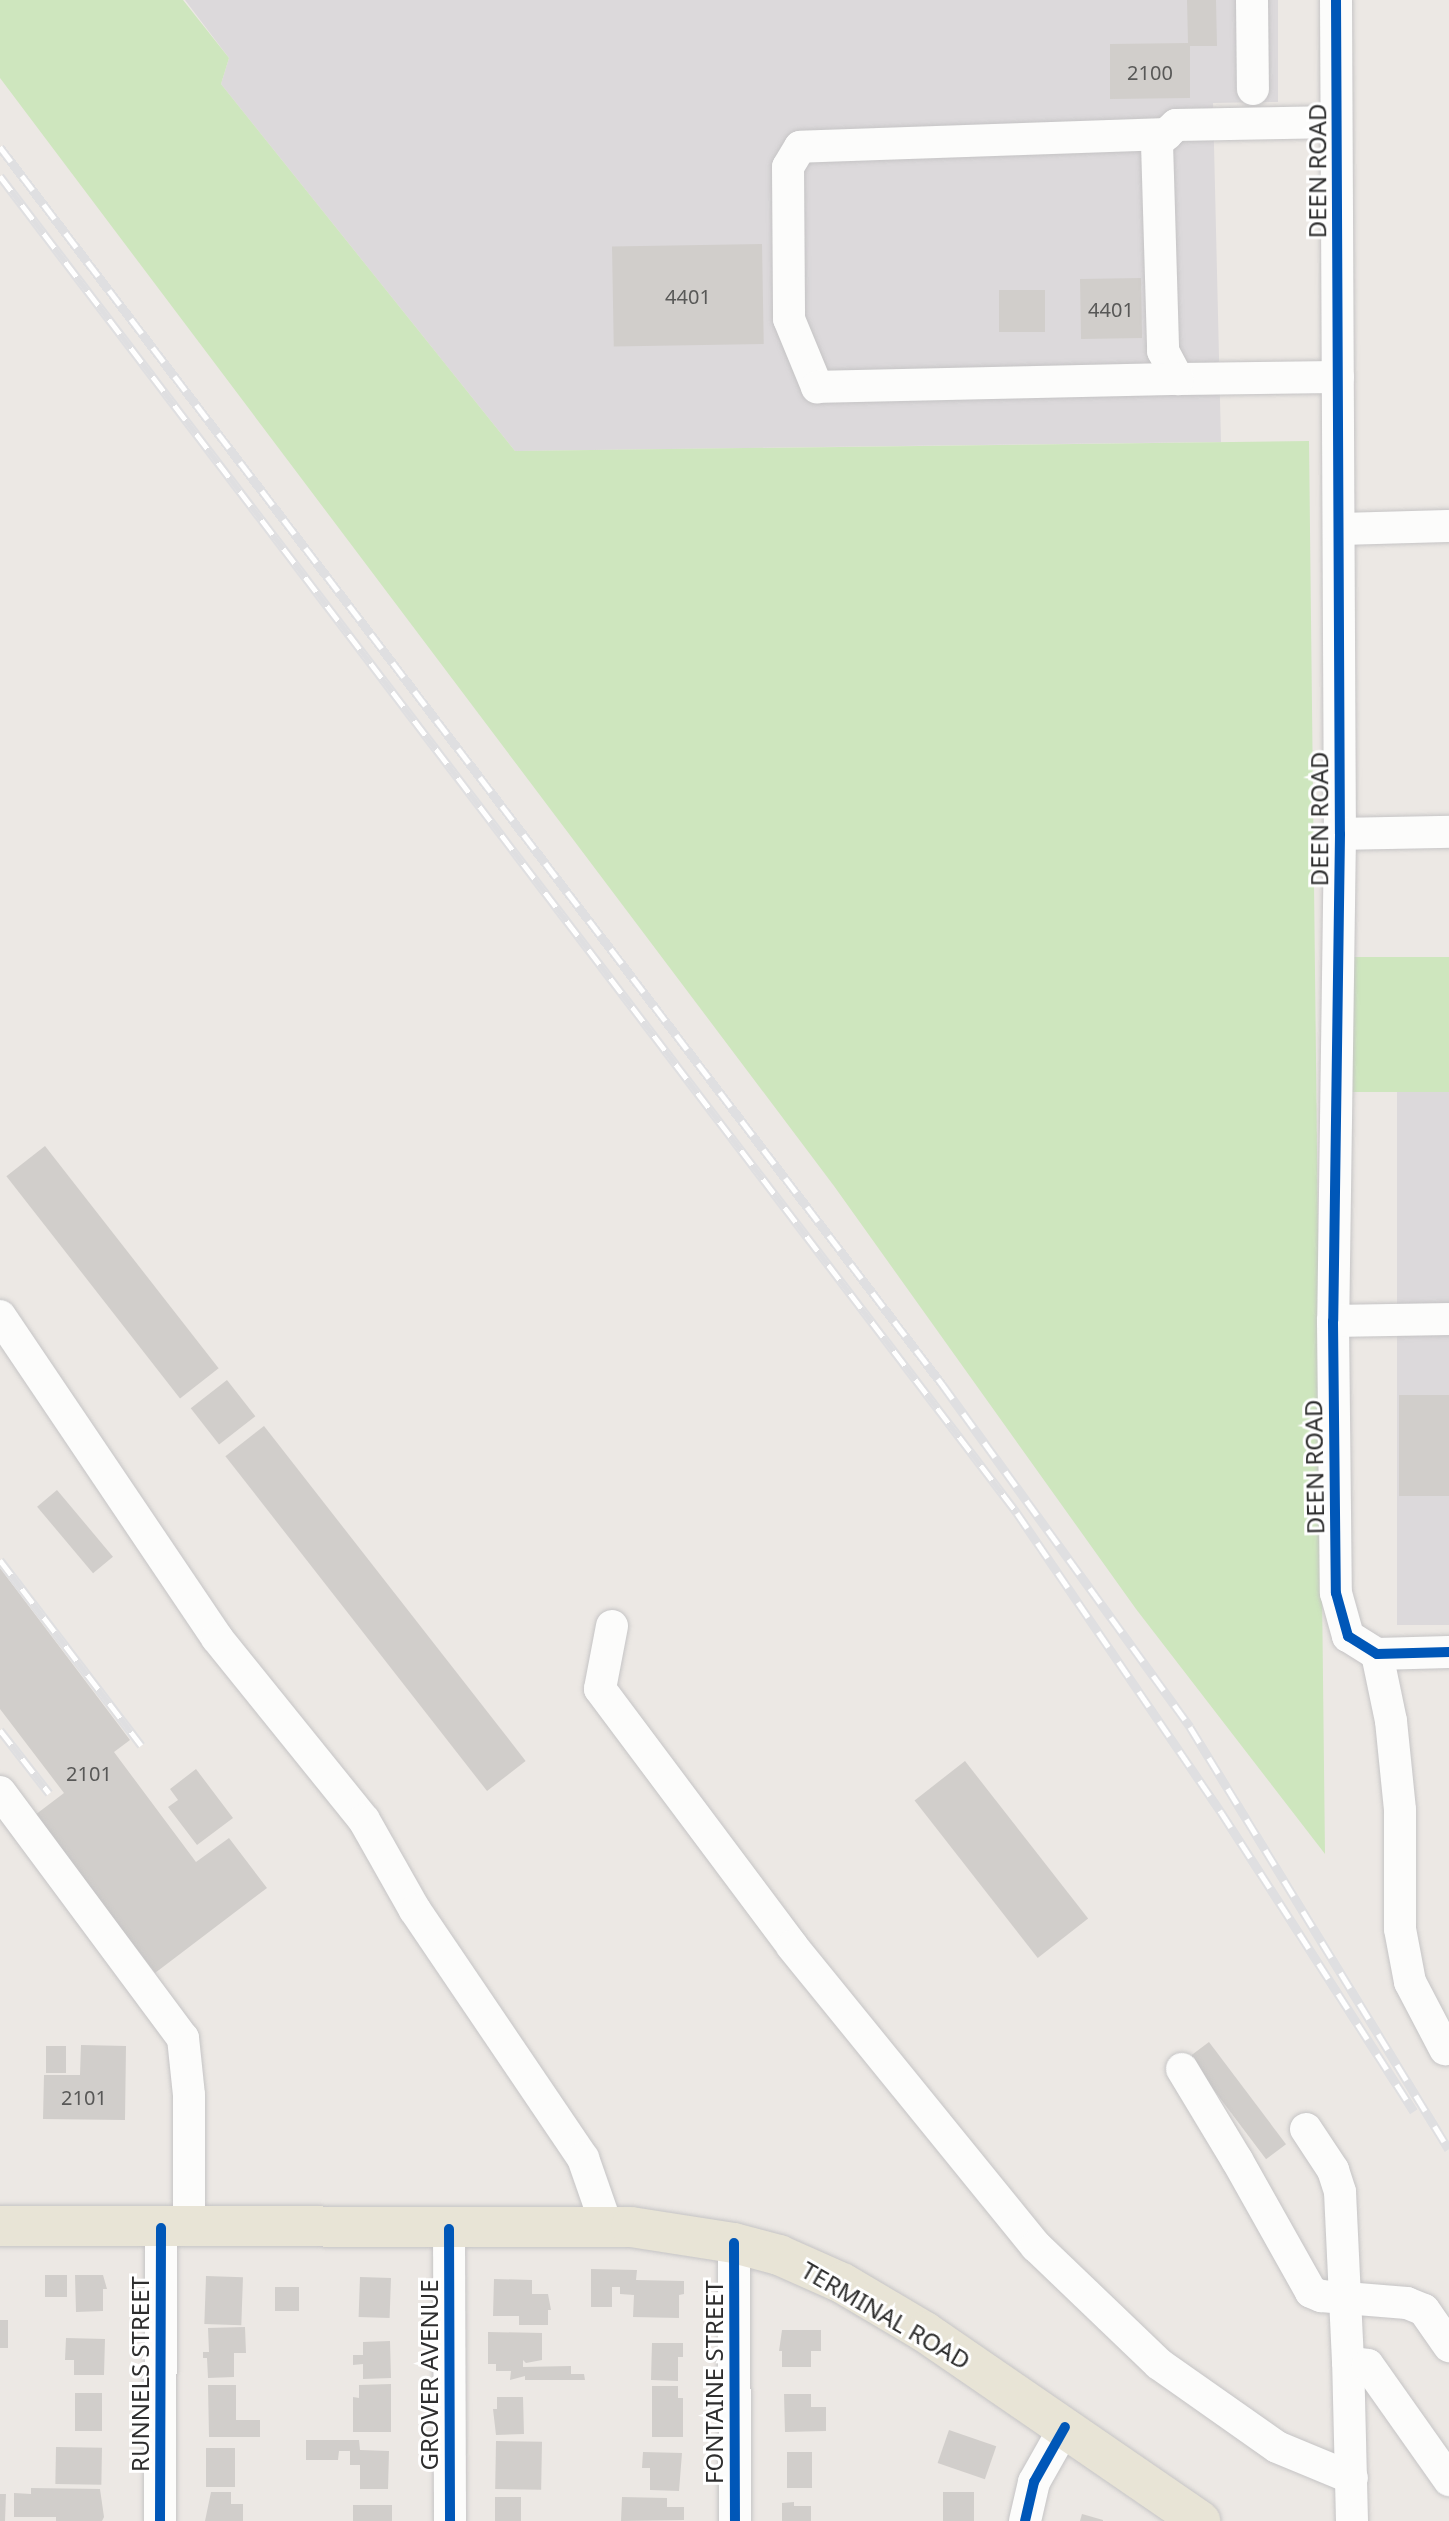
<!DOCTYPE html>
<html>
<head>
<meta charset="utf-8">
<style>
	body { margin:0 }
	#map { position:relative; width:1449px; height:2521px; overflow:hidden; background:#ece8e4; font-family:"Noto Sans",sans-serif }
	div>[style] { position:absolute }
	.industrial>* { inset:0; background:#dcd9db; transform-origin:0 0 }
	.green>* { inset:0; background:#cee6be; transform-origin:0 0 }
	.building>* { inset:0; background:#d1cecb; transform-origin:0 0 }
	.roads { filter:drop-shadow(0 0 2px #c5c4c5) drop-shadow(0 0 2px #c5c4c5) }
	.minor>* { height:32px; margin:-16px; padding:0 16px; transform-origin:16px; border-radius:16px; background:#fcfcfb }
	.major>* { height:40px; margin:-20px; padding:0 20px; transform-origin:20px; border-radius:20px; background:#e8e4d6 }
	.rail>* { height:9px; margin-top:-4.5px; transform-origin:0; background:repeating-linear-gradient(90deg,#fff 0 18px,#dfdfe1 0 36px); box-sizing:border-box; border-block:2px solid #dfdfe1 }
	.cycleway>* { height:10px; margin:-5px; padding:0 5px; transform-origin:5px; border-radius:5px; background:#0057b8 }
	span { translate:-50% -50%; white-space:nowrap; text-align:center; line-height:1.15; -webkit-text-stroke:6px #fff; paint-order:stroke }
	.number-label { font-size:20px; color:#585857 }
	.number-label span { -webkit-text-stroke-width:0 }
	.street-label { font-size:24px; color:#2e2e2e }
</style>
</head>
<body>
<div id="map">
	<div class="industrial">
		<i style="clip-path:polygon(185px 0,1278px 0,1278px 102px,1213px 103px,1221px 442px,515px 451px,221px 84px,229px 58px)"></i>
		<i style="left:1449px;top:1092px;width:533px;height:52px;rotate:90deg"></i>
	</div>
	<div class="green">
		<i style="clip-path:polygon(0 0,183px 0,229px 58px,221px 84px,515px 451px,1309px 441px,1325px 1854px,1136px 1609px,834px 1186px,0 78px)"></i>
		<i style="left:1449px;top:957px;width:135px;height:100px;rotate:90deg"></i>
	</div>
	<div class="building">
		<i style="clip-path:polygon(1187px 0,1216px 0,1217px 46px,1190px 46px,1190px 98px,1110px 99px,1110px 44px,1188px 43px)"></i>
		<i style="left:762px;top:244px;width:100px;height:150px;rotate:89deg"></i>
		<i style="left:1141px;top:278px;width:60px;height:61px;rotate:89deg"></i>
		<i style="left:999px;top:290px;width:46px;height:42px"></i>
		<i style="left:45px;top:1146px;width:282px;height:49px;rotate:52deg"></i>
		<i style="left:227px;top:1380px;width:46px;height:46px;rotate:52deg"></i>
		<i style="left:1449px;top:1395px;width:101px;height:50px;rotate:90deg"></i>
		<i style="left:264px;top:1426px;width:425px;height:49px;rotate:52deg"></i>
		<i style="left:57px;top:1490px;width:87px;height:26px;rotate:50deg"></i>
		<i style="clip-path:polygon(0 1568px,130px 1740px,114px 1752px,196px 1862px,229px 1838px,267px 1888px,155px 1973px,35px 1815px,64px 1793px,0 1709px)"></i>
		<i style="left:965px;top:1761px;width:200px;height:64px;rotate:52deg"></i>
		<i style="clip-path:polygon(196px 1769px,233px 1818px,197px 1845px,168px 1807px,178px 1800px,170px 1789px)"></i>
		<i style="left:1209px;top:2042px;width:128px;height:25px;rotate:53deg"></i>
		<i style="clip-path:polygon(81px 2045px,126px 2046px,125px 2120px,43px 2119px,44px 2075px,80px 2075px)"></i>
		<i style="left:46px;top:2046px;width:20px;height:27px"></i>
		<i style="clip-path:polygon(591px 2269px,637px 2270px,636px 2280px,684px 2281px,684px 2294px,679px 2295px,679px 2318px,633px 2317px,634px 2295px,620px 2294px,620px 2287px,612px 2287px,612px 2307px,591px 2307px)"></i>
		<i style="left:45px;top:2275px;width:22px;height:22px"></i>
		<i style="clip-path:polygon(75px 2275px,103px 2275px,107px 2289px,103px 2289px,103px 2311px,76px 2312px)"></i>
		<i style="left:206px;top:2276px;width:37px;height:48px;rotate:2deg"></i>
		<i style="left:360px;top:2277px;width:31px;height:40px;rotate:2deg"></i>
		<i style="clip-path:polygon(494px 2279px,532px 2280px,532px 2294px,548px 2294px,551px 2310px,548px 2310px,548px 2325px,519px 2325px,519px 2316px,493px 2316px)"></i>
		<i style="left:275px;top:2287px;width:24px;height:24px"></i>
		<i style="left:0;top:2320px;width:8px;height:28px"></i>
		<i style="clip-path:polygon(245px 2327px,246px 2353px,234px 2353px,234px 2377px,208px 2378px,207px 2358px,203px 2358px,203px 2352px,209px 2352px,208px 2328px)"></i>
		<i style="clip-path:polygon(782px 2330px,821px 2330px,821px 2351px,811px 2351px,811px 2367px,782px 2367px,782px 2351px,779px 2351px)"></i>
		<i style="clip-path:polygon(488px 2332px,542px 2333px,542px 2360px,526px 2363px,523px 2360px,523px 2367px,571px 2366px,571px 2374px,584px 2374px,585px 2380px,525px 2380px,525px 2376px,510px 2380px,511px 2371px,496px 2371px,496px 2364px,488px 2364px)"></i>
		<i style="clip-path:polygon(66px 2338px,105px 2339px,104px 2375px,74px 2375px,74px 2360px,65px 2360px)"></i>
		<i style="clip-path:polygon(390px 2341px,391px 2378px,363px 2379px,363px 2364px,353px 2365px,353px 2355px,363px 2355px,363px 2342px)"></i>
		<i style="clip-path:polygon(652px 2343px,683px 2343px,683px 2357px,678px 2357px,678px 2381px,651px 2380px)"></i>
		<i style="clip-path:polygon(391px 2384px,391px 2432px,353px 2432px,353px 2397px,359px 2398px,359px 2385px)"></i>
		<i style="clip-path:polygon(208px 2385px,236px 2385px,236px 2420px,260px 2420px,260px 2437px,209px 2437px)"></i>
		<i style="clip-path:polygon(652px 2386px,678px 2386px,678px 2398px,683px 2398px,683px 2437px,652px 2437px)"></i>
		<i style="left:102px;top:2393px;width:38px;height:27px;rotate:90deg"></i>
		<i style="clip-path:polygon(784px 2394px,811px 2394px,811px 2407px,826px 2407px,826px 2431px,785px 2432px)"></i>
		<i style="clip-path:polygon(497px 2397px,523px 2397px,524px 2434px,496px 2435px,493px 2409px,497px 2409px)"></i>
		<i style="left:949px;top:2430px;width:50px;height:35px;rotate:19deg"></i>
		<i style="clip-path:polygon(306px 2440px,359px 2440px,360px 2450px,389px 2451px,388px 2489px,360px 2489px,360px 2465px,350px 2465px,350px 2451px,339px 2451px,338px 2460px,306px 2460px)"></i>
		<i style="left:496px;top:2441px;width:46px;height:48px;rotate:1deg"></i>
		<i style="left:56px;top:2447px;width:46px;height:37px;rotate:1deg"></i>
		<i style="left:206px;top:2448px;width:29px;height:39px"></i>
		<i style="clip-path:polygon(643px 2452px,682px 2453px,679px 2491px,650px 2490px,650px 2468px,642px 2468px)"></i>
		<i style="left:787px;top:2452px;width:25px;height:36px"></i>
		<i style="clip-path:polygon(31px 2488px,100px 2489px,104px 2517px,102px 2521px,56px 2521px,56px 2517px,14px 2517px,14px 2493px,31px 2494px)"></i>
		<i style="clip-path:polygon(211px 2492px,231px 2492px,231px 2504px,243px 2504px,243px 2521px,205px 2521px)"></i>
		<i style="left:943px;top:2492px;width:31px;height:29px"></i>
		<i style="clip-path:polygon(0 2494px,6px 2494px,5px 2521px,0 2521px)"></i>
		<i style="left:495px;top:2497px;width:26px;height:24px"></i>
		<i style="clip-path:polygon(622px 2497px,667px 2498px,667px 2507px,684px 2507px,684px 2520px,621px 2521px)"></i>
		<i style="clip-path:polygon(794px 2502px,794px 2506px,811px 2506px,811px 2521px,782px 2521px,782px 2503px)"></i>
		<i style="left:353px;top:2505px;width:39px;height:16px"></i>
		<i style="clip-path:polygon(1082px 2514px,1103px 2520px,1103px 2521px,1080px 2521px)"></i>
	</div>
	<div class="roads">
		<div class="minor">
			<i style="left:1252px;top:0;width:89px;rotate:89.4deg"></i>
			<i style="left:1336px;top:0;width:834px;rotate:89.73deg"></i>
			<i style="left:1340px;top:834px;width:487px;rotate:90.8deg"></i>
			<i style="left:1333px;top:1321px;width:272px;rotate:89.4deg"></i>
			<i style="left:1336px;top:1593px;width:45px;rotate:74.4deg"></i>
			<i style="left:1348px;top:1636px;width:34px;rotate:32deg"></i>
			<i style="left:1377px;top:1654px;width:72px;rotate:-1.6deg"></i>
			<i style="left:1336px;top:122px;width:160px;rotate:178.9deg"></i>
			<i style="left:1176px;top:125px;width:26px;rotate:137deg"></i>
			<i style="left:1157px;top:143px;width:208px;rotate:88.3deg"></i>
			<i style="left:1163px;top:351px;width:32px;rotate:62deg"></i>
			<i style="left:1178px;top:379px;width:160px;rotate:-0.7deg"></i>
			<i style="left:1167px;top:134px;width:367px;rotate:178deg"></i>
			<i style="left:800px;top:147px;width:23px;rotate:121deg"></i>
			<i style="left:788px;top:167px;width:152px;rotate:89.6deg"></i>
			<i style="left:789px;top:319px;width:74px;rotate:67.6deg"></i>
			<i style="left:817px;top:387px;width:361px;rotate:-1.3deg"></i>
			<i style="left:1339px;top:529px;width:110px;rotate:-1.6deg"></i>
			<i style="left:1340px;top:834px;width:109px;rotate:-1.1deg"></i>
			<i style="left:0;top:1316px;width:388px;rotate:56deg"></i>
			<i style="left:217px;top:1638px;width:234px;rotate:51.1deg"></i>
			<i style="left:364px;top:1820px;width:103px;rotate:60.5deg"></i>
			<i style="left:415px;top:1910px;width:300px;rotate:55.9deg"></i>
			<i style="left:583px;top:2158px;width:73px;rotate:70.8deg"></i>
			<i style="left:1333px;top:1321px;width:116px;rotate:-1deg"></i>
			<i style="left:612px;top:1626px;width:64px;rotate:100.8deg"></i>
			<i style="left:600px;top:1689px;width:321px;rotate:53.2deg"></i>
			<i style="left:792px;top:1946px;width:387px;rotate:50.9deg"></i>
			<i style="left:1036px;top:2246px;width:170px;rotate:43.8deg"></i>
			<i style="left:1159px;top:2364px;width:144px;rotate:35.1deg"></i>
			<i style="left:1277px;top:2447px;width:81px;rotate:22.5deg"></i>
			<i style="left:1377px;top:1654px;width:68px;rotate:78.2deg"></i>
			<i style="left:1391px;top:1721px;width:89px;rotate:84.2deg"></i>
			<i style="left:1400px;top:1810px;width:119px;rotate:90deg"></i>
			<i style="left:1400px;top:1929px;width:54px;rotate:79.3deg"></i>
			<i style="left:1410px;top:1982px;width:76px;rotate:62.4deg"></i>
			<i style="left:0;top:1792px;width:307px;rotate:53.4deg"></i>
			<i style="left:183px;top:2038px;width:57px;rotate:84deg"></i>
			<i style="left:189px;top:2095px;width:133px;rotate:90deg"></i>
			<i style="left:1182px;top:2069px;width:106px;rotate:58.9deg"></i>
			<i style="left:1237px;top:2160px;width:151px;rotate:60.7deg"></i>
			<i style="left:1311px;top:2292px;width:11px;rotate:22deg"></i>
			<i style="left:1321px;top:2296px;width:86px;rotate:4.7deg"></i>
			<i style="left:1407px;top:2303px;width:18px;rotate:22deg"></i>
			<i style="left:1424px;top:2310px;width:44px;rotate:55.2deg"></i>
			<i style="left:1306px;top:2129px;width:49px;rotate:56.6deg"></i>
			<i style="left:1333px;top:2170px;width:23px;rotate:72deg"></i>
			<i style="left:1340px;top:2192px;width:170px;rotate:87.3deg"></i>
			<i style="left:449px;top:2229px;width:292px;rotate:89.8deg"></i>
			<i style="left:734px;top:2243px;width:278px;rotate:89.8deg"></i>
			<i style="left:160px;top:2521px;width:293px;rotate:-89.8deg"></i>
			<i style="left:1025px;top:2521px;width:40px;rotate:-77deg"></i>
			<i style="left:1034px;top:2482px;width:63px;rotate:-60.6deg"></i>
			<i style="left:1352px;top:2521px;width:159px;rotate:-91.4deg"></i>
			<i style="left:1348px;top:2362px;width:20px;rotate:9deg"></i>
			<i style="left:1368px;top:2365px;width:141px;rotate:54.8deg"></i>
		</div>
		<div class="major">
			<i style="left:0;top:2226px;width:631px;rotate:0.09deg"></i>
			<i style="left:631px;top:2227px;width:104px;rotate:8.8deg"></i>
			<i style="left:734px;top:2243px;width:47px;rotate:14.9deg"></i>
			<i style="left:779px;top:2255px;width:69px;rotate:24deg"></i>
			<i style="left:842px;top:2283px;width:96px;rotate:30.6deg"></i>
			<i style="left:925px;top:2332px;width:334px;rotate:34.5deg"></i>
		</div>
	</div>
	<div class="rail">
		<i style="left:0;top:147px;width:1555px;rotate:52.71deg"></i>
		<i style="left:942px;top:1384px;width:423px;rotate:54.1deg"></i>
		<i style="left:1190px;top:1727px;width:495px;rotate:58.5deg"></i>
		<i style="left:0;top:176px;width:1680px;rotate:52.74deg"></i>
		<i style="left:1017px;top:1513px;width:362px;rotate:55.7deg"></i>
		<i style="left:1221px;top:1812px;width:356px;rotate:57.2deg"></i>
		<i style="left:0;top:1560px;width:233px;rotate:52.7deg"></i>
		<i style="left:0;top:1730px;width:80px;rotate:52.1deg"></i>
	</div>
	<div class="cycleway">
		<i style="left:1336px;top:0;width:834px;rotate:89.73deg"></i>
		<i style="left:1340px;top:834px;width:487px;rotate:90.8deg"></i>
		<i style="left:1333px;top:1321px;width:272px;rotate:89.4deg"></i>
		<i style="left:1336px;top:1593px;width:45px;rotate:74.4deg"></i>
		<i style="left:1348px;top:1636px;width:34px;rotate:32deg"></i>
		<i style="left:1377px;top:1654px;width:72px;rotate:-1.6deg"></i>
		<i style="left:449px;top:2229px;width:292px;rotate:89.8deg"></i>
		<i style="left:734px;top:2243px;width:278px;rotate:89.8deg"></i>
		<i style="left:160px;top:2521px;width:293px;rotate:-89.8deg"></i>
		<i style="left:1025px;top:2521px;width:40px;rotate:-77deg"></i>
		<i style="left:1034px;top:2482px;width:63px;rotate:-60.6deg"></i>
	</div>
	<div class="number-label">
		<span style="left:1150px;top:72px">2100</span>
		<span style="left:688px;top:296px">4401</span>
		<span style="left:1111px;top:309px">4401</span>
		<span style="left:89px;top:1773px">2101</span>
		<span style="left:84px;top:2097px">2101</span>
	</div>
	<div class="street-label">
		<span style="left:1317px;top:171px;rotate:-90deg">DEEN ROAD</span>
		<span style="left:1319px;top:819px;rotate:-90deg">DEEN ROAD</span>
		<span style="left:1314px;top:1467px;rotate:-91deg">DEEN ROAD</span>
		<span style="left:886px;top:2315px;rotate:30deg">TERMINAL ROAD</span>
		<span style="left:140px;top:2374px;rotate:-90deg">RUNNELS STREET</span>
		<span style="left:429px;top:2375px;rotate:-90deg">GROVER AVENUE</span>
		<span style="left:714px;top:2382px;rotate:-90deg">FONTAINE STREET</span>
	</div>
</div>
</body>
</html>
